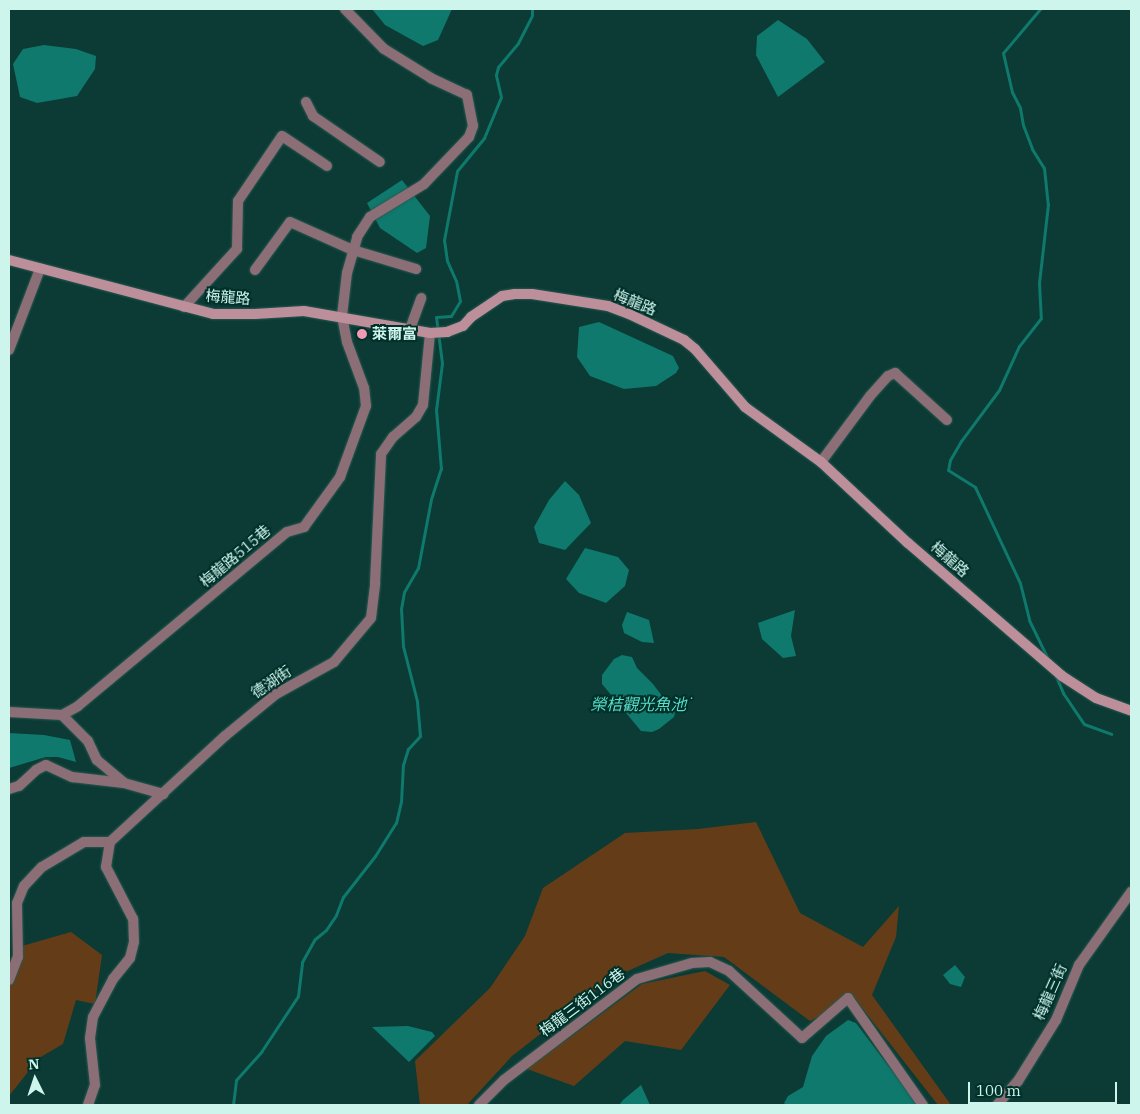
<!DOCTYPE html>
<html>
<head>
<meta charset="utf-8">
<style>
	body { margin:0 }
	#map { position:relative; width:1140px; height:1114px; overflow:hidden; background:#0b3b34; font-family:"IBM Plex Serif","Noto Sans TC",serif }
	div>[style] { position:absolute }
	.green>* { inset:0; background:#643d18 }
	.water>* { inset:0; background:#0e796c }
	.stream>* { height:3px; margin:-1.5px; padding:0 1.5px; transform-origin:1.5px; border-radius:1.5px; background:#0e796c }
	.roads { filter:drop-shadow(0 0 1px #2a5951) drop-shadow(0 0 1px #2a5951) }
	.street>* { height:10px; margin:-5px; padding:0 5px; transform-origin:5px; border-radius:5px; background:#8b6e76 }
	.secondary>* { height:10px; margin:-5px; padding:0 5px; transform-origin:5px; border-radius:5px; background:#bd8f9b }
	.dots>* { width:14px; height:14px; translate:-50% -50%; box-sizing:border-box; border:2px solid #00302a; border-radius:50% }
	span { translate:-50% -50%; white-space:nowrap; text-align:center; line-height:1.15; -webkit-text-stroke:4px #00302a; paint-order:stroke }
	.street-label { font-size:15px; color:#cdf5ec }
	.poi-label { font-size:15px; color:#cdf5ec; font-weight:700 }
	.left { translate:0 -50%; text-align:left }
	.water-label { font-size:16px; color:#5adfca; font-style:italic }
	.frame { position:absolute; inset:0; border:10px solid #cdf5ec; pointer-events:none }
	.north { position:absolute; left:10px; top:1054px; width:50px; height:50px; -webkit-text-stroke:4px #00302a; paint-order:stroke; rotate:356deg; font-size:14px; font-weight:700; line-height:20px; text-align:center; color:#cdf5ec }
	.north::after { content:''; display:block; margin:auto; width:18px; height:22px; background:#cdf5ec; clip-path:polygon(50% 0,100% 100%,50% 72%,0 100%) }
	.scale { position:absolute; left:968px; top:1082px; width:149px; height:22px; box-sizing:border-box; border:2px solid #cdf5ec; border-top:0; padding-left:6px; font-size:15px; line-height:18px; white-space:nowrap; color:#cdf5ec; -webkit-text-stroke:4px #00302a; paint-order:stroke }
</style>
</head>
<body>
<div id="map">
	<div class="green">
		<i style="clip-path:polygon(756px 822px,800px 913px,863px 947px,899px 906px,896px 937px,872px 995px,951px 1105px,938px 1105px,855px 999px,810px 1021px,724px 957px,668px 953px,612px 978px,512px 1056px,467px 1105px,420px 1105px,415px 1061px,490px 988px,525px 936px,543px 888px,625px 833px,698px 829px)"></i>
		<i style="clip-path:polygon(71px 932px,102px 955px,95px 1004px,76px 1000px,63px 1044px,39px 1058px,9px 1096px,9px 963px,15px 948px)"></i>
		<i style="clip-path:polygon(705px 971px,730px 985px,681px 1050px,625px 1041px,574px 1086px,527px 1069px,642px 984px)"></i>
	</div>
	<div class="water">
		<i style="clip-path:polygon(372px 9px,452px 9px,438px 40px,423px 46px,385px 25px)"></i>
		<i style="clip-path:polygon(778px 20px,807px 39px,825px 62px,778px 97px,756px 55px,757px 36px)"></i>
		<i style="clip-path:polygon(44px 45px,76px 49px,96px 56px,95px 69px,77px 96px,37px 103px,20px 97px,13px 64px,23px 49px)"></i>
		<i style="clip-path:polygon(402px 180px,430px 216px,426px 248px,417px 253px,380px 228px,367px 203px)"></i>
		<i style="clip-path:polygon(599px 322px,673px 356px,679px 368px,676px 373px,656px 386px,624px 389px,590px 376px,577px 357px,579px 327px)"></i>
		<i style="clip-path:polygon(565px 481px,579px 495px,591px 523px,565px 550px,539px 543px,534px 527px,549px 500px)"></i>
		<i style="clip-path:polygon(585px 548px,618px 557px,629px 570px,625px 586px,606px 603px,579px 593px,566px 579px)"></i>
		<i style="clip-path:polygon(795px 610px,791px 636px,796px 656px,783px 658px,762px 639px,758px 623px)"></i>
		<i style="clip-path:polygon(627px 612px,649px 620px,654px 643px,642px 642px,624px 633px,622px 625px)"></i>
		<i style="clip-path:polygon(622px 655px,632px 657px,637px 668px,653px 684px,675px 713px,674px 717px,659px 729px,652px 732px,641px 731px,602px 684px,602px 675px,614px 659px)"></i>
		<i style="clip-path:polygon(9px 733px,44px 735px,70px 740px,76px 762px,58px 757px,46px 757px,9px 768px)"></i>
		<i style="clip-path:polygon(955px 965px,965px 977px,961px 987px,950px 984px,943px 975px)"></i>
		<i style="clip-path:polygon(848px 1020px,856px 1023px,918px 1105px,786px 1105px,784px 1103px,788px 1096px,803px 1087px,812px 1056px,826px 1036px)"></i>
		<i style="clip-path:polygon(408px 1026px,432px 1032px,435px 1036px,409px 1062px,372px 1027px)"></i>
		<i style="clip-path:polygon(641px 1085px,650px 1105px,619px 1105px,623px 1100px)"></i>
	</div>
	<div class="stream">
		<i style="left:1040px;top:9px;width:57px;rotate:130.1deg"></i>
		<i style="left:1003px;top:53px;width:40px;rotate:77deg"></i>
		<i style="left:1012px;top:92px;width:18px;rotate:63deg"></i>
		<i style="left:1020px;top:108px;width:17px;rotate:80deg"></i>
		<i style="left:1023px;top:125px;width:26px;rotate:69deg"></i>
		<i style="left:1032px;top:149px;width:22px;rotate:58deg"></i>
		<i style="left:1044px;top:168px;width:36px;rotate:84deg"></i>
		<i style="left:1048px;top:204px;width:80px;rotate:96.5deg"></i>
		<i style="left:1039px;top:283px;width:35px;rotate:87deg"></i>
		<i style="left:1041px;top:318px;width:36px;rotate:128deg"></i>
		<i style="left:1019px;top:346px;width:48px;rotate:114.4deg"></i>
		<i style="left:999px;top:390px;width:64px;rotate:126.7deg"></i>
		<i style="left:961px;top:441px;width:22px;rotate:120deg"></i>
		<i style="left:950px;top:460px;width:10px;rotate:101deg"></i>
		<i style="left:948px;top:470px;width:32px;rotate:32deg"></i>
		<i style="left:975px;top:487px;width:106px;rotate:64.9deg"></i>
		<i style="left:1020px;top:583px;width:38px;rotate:76deg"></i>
		<i style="left:1029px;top:620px;width:41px;rotate:64.1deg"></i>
		<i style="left:1055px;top:674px;width:21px;rotate:67deg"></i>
		<i style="left:1063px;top:693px;width:37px;rotate:56deg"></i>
		<i style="left:1084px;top:724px;width:29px;rotate:20deg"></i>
		<i style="left:233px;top:1105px;width:25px;rotate:-83deg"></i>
		<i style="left:236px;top:1080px;width:38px;rotate:-48deg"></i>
		<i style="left:261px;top:1052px;width:67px;rotate:-56.5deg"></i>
		<i style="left:298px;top:996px;width:34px;rotate:-83deg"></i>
		<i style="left:302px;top:962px;width:26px;rotate:-61deg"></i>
		<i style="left:315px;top:939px;width:14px;rotate:-39deg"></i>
		<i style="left:326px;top:930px;width:18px;rotate:-56deg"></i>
		<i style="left:336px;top:915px;width:19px;rotate:-69deg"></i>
		<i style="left:343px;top:897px;width:52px;rotate:-52deg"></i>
		<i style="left:375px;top:856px;width:39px;rotate:-58deg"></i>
		<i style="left:396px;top:823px;width:22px;rotate:-77deg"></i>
		<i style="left:401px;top:802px;width:37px;rotate:-87deg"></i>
		<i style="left:403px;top:765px;width:17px;rotate:-73deg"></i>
		<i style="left:408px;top:749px;width:18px;rotate:-47deg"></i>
		<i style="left:420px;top:736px;width:35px;rotate:-95deg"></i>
		<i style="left:417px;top:701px;width:57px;rotate:-104.3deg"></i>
		<i style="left:403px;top:646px;width:37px;rotate:-93deg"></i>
		<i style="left:401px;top:609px;width:17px;rotate:-80deg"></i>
		<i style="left:404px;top:592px;width:28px;rotate:-60deg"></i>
		<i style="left:418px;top:568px;width:70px;rotate:-79.3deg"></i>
		<i style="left:431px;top:499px;width:32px;rotate:-72deg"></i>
		<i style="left:441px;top:469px;width:59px;rotate:-94.8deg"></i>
		<i style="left:436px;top:410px;width:47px;rotate:-82.7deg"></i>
		<i style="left:442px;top:363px;width:46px;rotate:-97.4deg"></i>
		<i style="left:436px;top:317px;width:15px;rotate:-4deg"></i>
		<i style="left:451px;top:316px;width:17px;rotate:-59deg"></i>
		<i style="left:460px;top:301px;width:20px;rotate:-101deg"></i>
		<i style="left:456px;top:281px;width:22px;rotate:-114deg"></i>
		<i style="left:447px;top:261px;width:21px;rotate:-98deg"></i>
		<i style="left:444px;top:240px;width:70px;rotate:-79.3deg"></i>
		<i style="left:457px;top:171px;width:43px;rotate:-50.7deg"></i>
		<i style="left:484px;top:138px;width:44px;rotate:-67.5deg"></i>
		<i style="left:501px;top:97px;width:23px;rotate:-103deg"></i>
		<i style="left:496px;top:75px;width:8px;rotate:-76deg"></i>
		<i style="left:498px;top:67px;width:31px;rotate:-50deg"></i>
		<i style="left:518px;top:43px;width:31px;rotate:-63deg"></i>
		<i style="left:532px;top:15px;width:6px;rotate:-90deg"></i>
	</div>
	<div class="roads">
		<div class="street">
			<i style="left:306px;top:102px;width:16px;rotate:63deg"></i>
			<i style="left:313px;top:116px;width:81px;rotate:34.5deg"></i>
			<i style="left:255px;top:270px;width:59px;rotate:-53.9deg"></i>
			<i style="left:290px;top:222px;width:69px;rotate:24deg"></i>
			<i style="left:353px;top:250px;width:66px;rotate:16.8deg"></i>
			<i style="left:184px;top:307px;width:79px;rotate:-47.6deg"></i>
			<i style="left:237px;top:249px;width:48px;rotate:-88.8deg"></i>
			<i style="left:238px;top:201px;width:78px;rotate:-55.9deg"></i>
			<i style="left:282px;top:136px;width:54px;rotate:33.7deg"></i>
			<i style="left:410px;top:329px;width:33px;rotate:-70deg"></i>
			<i style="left:9px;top:350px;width:87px;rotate:-69.1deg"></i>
			<i style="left:821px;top:462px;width:82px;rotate:-53.4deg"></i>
			<i style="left:870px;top:396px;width:27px;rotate:-48deg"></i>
			<i style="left:888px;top:376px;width:8px;rotate:-23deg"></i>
			<i style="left:895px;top:373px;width:70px;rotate:42.1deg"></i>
			<i style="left:9px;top:712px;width:53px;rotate:3.2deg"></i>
			<i style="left:62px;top:715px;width:18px;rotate:-29deg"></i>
			<i style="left:78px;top:706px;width:272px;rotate:-39.8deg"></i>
			<i style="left:287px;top:532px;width:18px;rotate:-16deg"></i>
			<i style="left:304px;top:527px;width:62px;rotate:-54.2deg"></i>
			<i style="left:340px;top:477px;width:76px;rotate:-69.9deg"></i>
			<i style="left:366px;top:406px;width:18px;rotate:-96deg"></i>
			<i style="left:364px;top:388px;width:49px;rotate:-110.3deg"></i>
			<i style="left:347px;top:342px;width:26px;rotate:-101deg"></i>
			<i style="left:342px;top:316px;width:43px;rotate:-83.4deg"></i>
			<i style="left:347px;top:273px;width:37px;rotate:-74deg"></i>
			<i style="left:357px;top:237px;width:24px;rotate:-57deg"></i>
			<i style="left:370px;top:217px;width:63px;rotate:-31.4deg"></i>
			<i style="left:424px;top:184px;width:65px;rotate:-46.2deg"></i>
			<i style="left:469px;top:137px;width:12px;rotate:-70deg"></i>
			<i style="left:473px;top:126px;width:32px;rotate:-101deg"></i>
			<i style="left:467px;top:95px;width:40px;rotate:-155deg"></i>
			<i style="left:431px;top:78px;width:55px;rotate:-148.3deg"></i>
			<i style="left:384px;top:49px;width:56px;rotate:-134.3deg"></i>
			<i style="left:62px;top:715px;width:37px;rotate:45deg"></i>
			<i style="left:88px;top:741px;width:21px;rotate:65deg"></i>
			<i style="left:97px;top:760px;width:35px;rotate:40deg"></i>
			<i style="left:9px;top:789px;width:10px;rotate:-17deg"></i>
			<i style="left:19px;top:786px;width:23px;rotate:-43deg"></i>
			<i style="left:36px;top:770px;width:11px;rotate:-27deg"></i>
			<i style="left:46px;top:765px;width:29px;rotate:25deg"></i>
			<i style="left:72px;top:777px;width:52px;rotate:6.6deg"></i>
			<i style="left:124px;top:783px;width:41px;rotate:15.8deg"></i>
			<i style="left:9px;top:980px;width:25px;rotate:-69deg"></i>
			<i style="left:18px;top:957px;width:54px;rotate:-91.1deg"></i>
			<i style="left:17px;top:903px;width:18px;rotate:-68deg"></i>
			<i style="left:24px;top:886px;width:26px;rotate:-47deg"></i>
			<i style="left:42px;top:867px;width:49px;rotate:-30.8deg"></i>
			<i style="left:84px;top:842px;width:26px"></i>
			<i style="left:110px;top:842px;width:156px;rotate:-42.7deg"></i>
			<i style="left:225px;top:736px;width:66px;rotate:-39.5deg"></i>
			<i style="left:276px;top:694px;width:66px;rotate:-28.9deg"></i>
			<i style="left:334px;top:662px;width:57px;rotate:-49.9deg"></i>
			<i style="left:371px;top:618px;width:35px;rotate:-83deg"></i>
			<i style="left:375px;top:583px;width:129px;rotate:-87.3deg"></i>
			<i style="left:381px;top:454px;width:21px;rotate:-55deg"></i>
			<i style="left:393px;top:437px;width:30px;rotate:-41deg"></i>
			<i style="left:416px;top:417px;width:14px;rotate:-60deg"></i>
			<i style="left:423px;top:405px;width:72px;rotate:-84.4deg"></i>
			<i style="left:88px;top:1105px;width:21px;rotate:-71deg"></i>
			<i style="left:95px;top:1085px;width:47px;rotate:-96.1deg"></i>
			<i style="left:90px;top:1038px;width:21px;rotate:-82deg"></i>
			<i style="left:93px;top:1017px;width:43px;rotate:-62.2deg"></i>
			<i style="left:113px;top:979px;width:27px;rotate:-51deg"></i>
			<i style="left:130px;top:958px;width:16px;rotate:-76deg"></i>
			<i style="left:134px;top:942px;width:23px;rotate:-92deg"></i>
			<i style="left:133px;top:919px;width:59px;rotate:-117.4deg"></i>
			<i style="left:106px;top:867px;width:25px;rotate:-81deg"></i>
			<i style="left:479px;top:1105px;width:35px;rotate:-45deg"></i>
			<i style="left:504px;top:1080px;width:167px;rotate:-37.2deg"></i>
			<i style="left:637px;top:979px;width:57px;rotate:-16.2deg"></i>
			<i style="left:692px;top:963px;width:18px;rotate:-3deg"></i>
			<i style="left:710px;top:962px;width:21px;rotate:25deg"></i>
			<i style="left:729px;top:971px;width:99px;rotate:42.5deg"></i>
			<i style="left:802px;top:1038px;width:61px;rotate:-41deg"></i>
			<i style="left:848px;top:998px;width:131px;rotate:55deg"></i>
			<i style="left:997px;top:1105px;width:32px;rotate:-49deg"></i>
			<i style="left:1018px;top:1081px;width:72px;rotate:-58.1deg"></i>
			<i style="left:1056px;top:1020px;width:60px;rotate:-67.3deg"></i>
			<i style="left:1079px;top:965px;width:90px;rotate:-54.5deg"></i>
		</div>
		<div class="secondary">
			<i style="left:9px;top:260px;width:211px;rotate:14.8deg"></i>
			<i style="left:213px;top:314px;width:42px"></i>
			<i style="left:255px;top:314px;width:49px;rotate:-3.5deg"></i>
			<i style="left:304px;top:311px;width:128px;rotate:9.9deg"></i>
			<i style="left:430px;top:333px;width:17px;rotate:-3deg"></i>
			<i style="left:447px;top:332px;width:17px;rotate:-21deg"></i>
			<i style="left:463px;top:326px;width:12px;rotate:-48deg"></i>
			<i style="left:471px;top:317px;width:37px;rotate:-34deg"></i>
			<i style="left:502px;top:296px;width:13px;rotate:-9deg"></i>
			<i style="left:515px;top:294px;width:17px"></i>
			<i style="left:532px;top:294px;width:77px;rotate:9deg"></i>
			<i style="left:608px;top:306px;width:22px;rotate:21deg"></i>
			<i style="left:629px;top:314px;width:61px;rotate:25.3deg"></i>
			<i style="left:684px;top:340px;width:14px;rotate:39deg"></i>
			<i style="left:695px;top:349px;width:77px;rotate:49.2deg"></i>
			<i style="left:745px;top:407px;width:94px;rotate:35.9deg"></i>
			<i style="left:821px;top:462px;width:119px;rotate:43deg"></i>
			<i style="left:908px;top:543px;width:203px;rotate:40.8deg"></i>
			<i style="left:1062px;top:676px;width:40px;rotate:32.9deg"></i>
			<i style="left:1096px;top:698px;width:37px;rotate:20deg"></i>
		</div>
	</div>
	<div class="dots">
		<i style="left:362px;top:334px;background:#f19ab3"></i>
	</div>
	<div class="street-label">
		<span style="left:228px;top:297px;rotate:4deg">梅龍路</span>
		<span style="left:635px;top:302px;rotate:22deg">梅龍路</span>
		<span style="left:235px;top:556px;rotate:-40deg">梅龍路515巷</span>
		<span style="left:950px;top:559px;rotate:41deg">梅龍路</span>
		<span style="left:271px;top:682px;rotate:-34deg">德湖街</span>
		<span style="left:1050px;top:992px;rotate:-66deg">梅龍三街</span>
		<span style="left:582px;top:1002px;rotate:-37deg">梅龍三街116巷</span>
	</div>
	<div class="poi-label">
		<span class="left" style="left:372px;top:334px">萊爾富</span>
	</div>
	<div class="water-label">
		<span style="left:643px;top:704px">榮桔觀光魚池˙</span>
	</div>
	<div class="frame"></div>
	<div class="north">N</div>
	<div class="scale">100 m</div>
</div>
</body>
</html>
